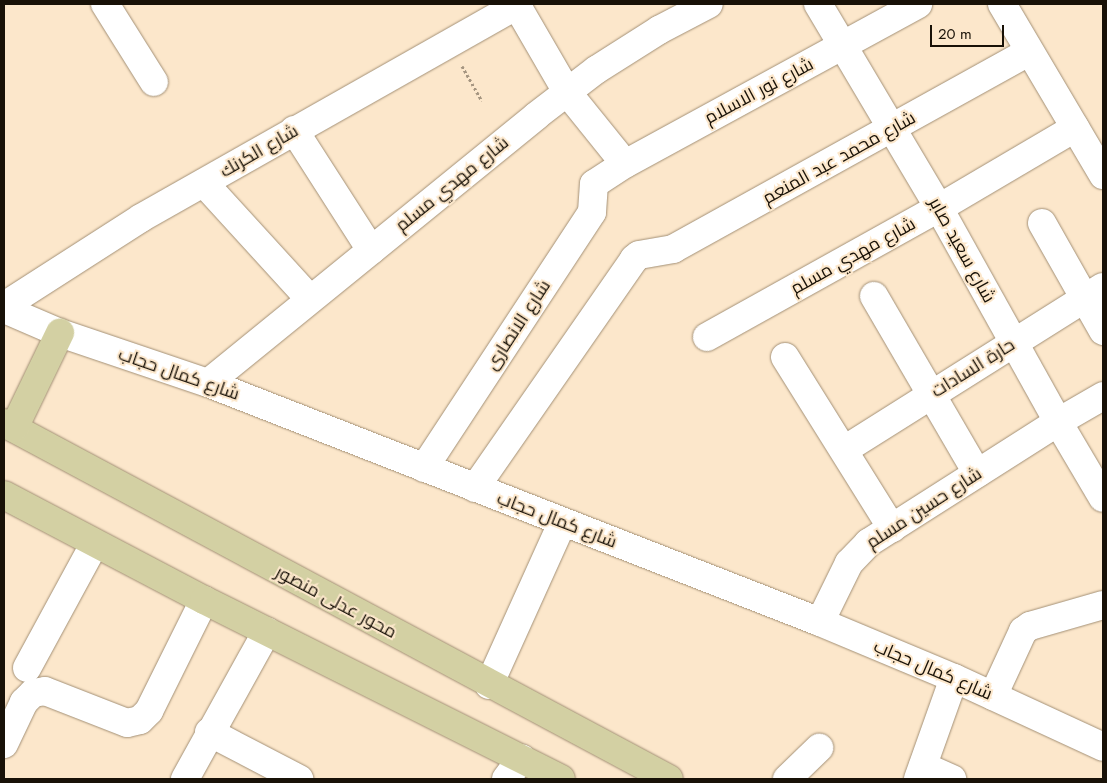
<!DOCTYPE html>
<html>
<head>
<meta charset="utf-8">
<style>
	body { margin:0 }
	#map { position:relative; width:1107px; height:783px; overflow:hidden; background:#fce7cb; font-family:Jost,Cairo,sans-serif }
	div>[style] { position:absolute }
	.path>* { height:3px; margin-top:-1.5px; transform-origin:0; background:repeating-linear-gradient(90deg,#a59580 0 2.5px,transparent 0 5px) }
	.roads { filter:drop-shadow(0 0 1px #a39076) drop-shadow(0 0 1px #a39076) }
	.minor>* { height:28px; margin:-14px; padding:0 14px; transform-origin:14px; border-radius:14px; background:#fff }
	.major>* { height:28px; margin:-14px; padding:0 14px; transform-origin:14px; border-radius:14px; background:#d3d0a3 }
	span { translate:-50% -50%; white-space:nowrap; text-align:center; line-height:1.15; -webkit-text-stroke:4px #fce7cb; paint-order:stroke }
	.street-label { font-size:18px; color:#181107 }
	.frame { position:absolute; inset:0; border:5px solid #181107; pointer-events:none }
	.scale { position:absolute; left:930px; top:25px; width:74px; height:22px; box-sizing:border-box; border:2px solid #181107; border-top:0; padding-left:6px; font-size:15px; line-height:18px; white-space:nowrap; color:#181107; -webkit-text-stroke:4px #fce7cb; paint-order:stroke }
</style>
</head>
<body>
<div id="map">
	<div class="path">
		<i style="left:462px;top:66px;width:40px;rotate:60.3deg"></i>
	</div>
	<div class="roads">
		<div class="minor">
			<i style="left:105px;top:4px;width:92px;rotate:57.9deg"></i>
			<i style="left:516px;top:4px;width:102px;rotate:59.9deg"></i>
			<i style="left:567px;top:92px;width:92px;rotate:51.1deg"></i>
			<i style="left:818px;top:4px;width:237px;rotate:59.3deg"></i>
			<i style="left:939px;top:208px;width:245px;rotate:60.9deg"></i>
			<i style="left:1058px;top:422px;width:88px;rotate:59.4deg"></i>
			<i style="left:1002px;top:4px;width:199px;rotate:59.4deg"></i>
			<i style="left:294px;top:130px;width:143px;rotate:57.3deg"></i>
			<i style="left:204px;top:183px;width:157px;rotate:47.6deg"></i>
			<i style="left:1042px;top:223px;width:124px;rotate:60.5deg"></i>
			<i style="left:874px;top:296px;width:205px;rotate:59.8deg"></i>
			<i style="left:4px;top:306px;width:163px;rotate:-32.7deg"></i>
			<i style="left:141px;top:218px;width:434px;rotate:-29.5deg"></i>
			<i style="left:4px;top:309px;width:61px;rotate:23.2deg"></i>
			<i style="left:60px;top:333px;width:156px;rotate:18.7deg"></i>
			<i style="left:208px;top:383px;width:657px;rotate:21.33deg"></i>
			<i style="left:820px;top:622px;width:145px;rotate:22.7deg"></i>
			<i style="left:954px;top:678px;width:164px;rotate:24.8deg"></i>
			<i style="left:707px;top:337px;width:265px;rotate:-29.1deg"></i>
			<i style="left:939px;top:208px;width:158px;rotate:-30.5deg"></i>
			<i style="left:785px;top:357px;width:202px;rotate:58deg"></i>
			<i style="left:208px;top:383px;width:423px;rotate:-39.1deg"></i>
			<i style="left:536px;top:116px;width:76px;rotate:-37.5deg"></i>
			<i style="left:596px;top:70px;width:75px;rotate:-32.4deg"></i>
			<i style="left:659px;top:30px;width:56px;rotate:-27.5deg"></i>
			<i style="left:844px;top:450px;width:306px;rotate:-32.2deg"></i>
			<i style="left:424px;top:468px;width:306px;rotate:-56.7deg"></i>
			<i style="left:592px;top:212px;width:28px;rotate:-86deg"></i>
			<i style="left:594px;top:184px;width:37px;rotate:-33deg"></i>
			<i style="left:625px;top:164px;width:334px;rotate:-28.6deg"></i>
			<i style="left:475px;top:488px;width:279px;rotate:-55.2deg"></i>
			<i style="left:634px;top:259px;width:6px;rotate:-39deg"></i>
			<i style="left:639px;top:255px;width:35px;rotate:-10deg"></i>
			<i style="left:673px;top:249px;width:407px;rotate:-29deg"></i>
			<i style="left:820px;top:622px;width:66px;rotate:-63.8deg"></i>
			<i style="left:849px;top:563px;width:28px;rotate:-46deg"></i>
			<i style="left:868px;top:543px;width:225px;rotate:-32.5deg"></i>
			<i style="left:1058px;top:422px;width:52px;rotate:-30deg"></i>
			<i style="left:27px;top:668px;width:142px;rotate:-61.5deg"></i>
			<i style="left:489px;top:685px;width:178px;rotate:-65.7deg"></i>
			<i style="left:993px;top:696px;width:72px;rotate:-65.2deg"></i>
			<i style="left:1023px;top:631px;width:9px;rotate:-36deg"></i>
			<i style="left:1030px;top:626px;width:76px;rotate:-16deg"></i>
			<i style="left:209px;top:732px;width:102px;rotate:27.6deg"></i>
			<i style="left:4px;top:744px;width:47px;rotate:-64.5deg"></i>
			<i style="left:24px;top:702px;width:13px;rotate:-45deg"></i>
			<i style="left:33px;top:693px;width:12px;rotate:-9deg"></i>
			<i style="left:45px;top:691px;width:88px;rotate:21.3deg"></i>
			<i style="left:127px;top:723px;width:13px;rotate:-13deg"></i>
			<i style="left:140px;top:720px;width:13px;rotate:-45deg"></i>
			<i style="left:149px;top:711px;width:124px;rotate:-63.6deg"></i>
			<i style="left:923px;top:766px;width:32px;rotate:24deg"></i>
			<i style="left:185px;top:779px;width:169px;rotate:-61deg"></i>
			<i style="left:506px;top:779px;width:26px;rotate:-53deg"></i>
			<i style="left:787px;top:779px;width:45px;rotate:-44.1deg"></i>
			<i style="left:918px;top:779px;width:107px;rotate:-70.4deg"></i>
		</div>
		<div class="major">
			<i style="left:4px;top:423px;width:754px;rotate:28.16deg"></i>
			<i style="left:14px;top:428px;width:106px;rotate:-64.2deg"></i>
			<i style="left:4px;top:495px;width:226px;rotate:27.7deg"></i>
			<i style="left:204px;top:600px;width:399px;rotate:26.6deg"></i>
		</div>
	</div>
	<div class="street-label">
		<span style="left:759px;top:91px;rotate:-28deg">شارع نور الاسلام</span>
		<span style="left:259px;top:151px;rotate:-30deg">شارع الكرنك</span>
		<span style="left:839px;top:158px;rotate:-29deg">شارع محمد عبد المنعم</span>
		<span style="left:452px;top:184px;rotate:-39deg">شارع مهدي مسلم</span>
		<span style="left:962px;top:250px;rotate:61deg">شارع سعيد صابر</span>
		<span style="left:853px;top:256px;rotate:-29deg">شارع مهدي مسلم</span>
		<span style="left:518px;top:325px;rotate:-57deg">شارع الانصارى</span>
		<span style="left:973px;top:368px;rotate:-32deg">حارة السادات</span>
		<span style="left:179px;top:374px;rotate:19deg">شارع كمال حجاب</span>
		<span style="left:924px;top:508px;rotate:-33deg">شارع حسين مسلم</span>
		<span style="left:557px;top:520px;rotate:21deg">شارع كمال حجاب</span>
		<span style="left:336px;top:602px;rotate:28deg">محور عدلى منصور</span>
		<span style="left:933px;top:670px;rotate:23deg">شارع كمال حجاب</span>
	</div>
	<div class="frame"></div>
	<div class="scale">20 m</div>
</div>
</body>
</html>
